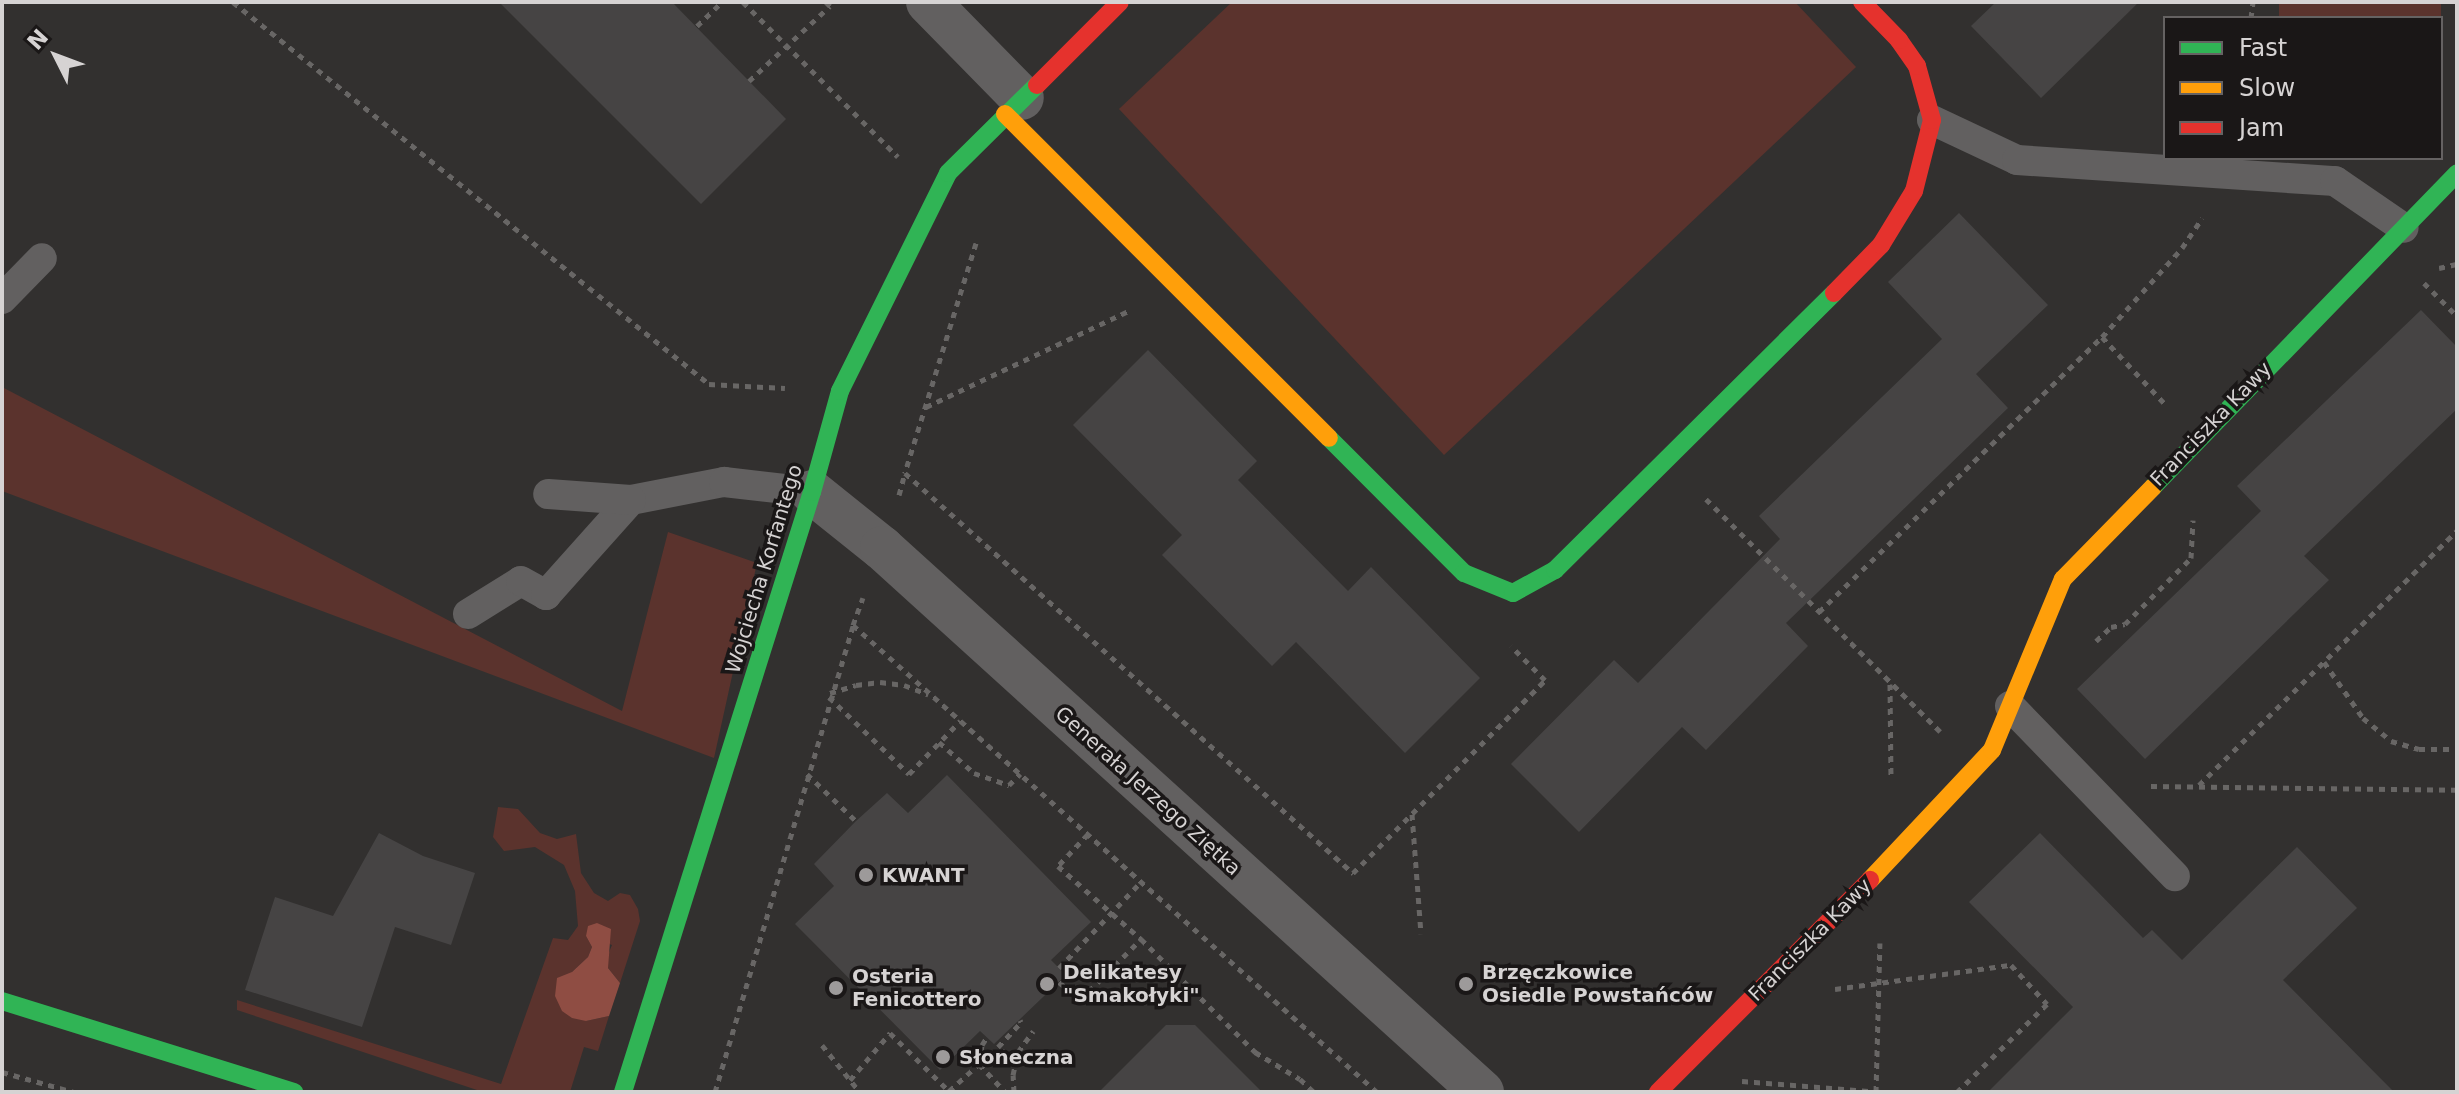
<!DOCTYPE html>
<html>
<head>
<meta charset="utf-8">
<style>
	body { margin:0 }
	#map { position:relative; width:2459px; height:1094px; overflow:hidden; background:#32302f; font-family:"DejaVu Sans",sans-serif }
	div>[style] { position:absolute }
	.green>* { inset:0; background:#5b332d; transform-origin:0 0 }
	.forest>* { inset:0; background:#8f4d43 }
	.building>* { inset:0; background:#464444 }
	.path>* { height:5px; margin-top:-2.5px; transform-origin:0; background:repeating-linear-gradient(90deg,#686665 0 6px,transparent 0 12px) }
	.lane>* { height:30px; margin:-15px; padding:0 15px; transform-origin:15px; border-radius:15px; background:#626060 }
	.street>* { height:44px; margin:-22px; padding:0 22px; transform-origin:22px; border-radius:22px; background:#626060 }
	.fast>* { height:18px; margin:-9px; padding:0 9px; transform-origin:9px; border-radius:9px; background:#30b455 }
	.slow>* { height:18px; margin:-9px; padding:0 9px; transform-origin:9px; border-radius:9px; background:#ff9f0a }
	.jam>* { height:18px; margin:-9px; padding:0 9px; transform-origin:9px; border-radius:9px; background:#e5322d }
	.dots>* { width:22px; height:22px; translate:-50% -50%; box-sizing:border-box; border:4px solid #1a1717; border-radius:50% }
	span { translate:-50% -50%; white-space:nowrap; text-align:center; line-height:1.15; -webkit-text-stroke:7px #1a1717; paint-order:stroke }
	.street-label { font-size:20px; color:#d6d3d3 }
	.poi-label { font-size:20px; color:#d6d3d3; font-weight:700 }
	.left { translate:0 -50%; text-align:left }
	.frame { position:absolute; inset:0; border:4px solid #d6d3d3; pointer-events:none }
	.legend { position:absolute; left:2163px; top:16px; width:280px; height:144px; box-sizing:border-box; background:#1a1717; border:2px solid #656262; margin:0; padding:10px 14px; list-style:none; font-size:24px; color:#d6d3d3 }
	.legend li { display:flex; align-items:center; gap:16px; height:40px }
	.legend b { width:40px; border:2px solid #656262 }
	.north { position:absolute; left:16px; top:16px; width:80px; height:80px; -webkit-text-stroke:6px #1a1717; paint-order:stroke; rotate:312deg; font-size:22px; font-weight:700; line-height:32px; text-align:center; color:#d6d3d3 }
	.north::after { content:''; display:block; margin:auto; width:28px; height:36px; background:#d6d3d3; clip-path:polygon(50% 0,100% 100%,50% 72%,0 100%) }
</style>
</head>
<body>
<div id="map">
	<div class="green">
		<i style="clip-path:polygon(1232px 2px,1795px 2px,1856px 67px,1444px 455px,1119px 109px)"></i>
		<i style="left:2279px;top:2px;width:162px;height:17px"></i>
		<i style="clip-path:polygon(2px 387px,622px 711px,668px 532px,757px 563px,714px 758px,2px 491px)"></i>
		<i style="clip-path:polygon(498px 807px,518px 809px,540px 833px,557px 839px,576px 834px,581px 873px,594px 893px,608px 901px,620px 893px,630px 895px,638px 909px,640px 921px,620px 983px,608px 968px,607px 957px,612px 945px,586px 936px,592px 947px,588px 957px,572px 972px,586px 1021px,609px 1016px,598px 1051px,584px 1047px,570px 1092px,483px 1092px,237px 1010px,237px 1000px,501px 1084px,553px 938px,568px 940px,578px 926px,575px 891px,564px 865px,535px 847px,504px 851px,493px 837px)"></i>
	</div>
	<div class="forest">
		<i style="clip-path:polygon(597px 923px,611px 929px,608px 968px,620px 983px,609px 1016px,586px 1021px,572px 1018px,562px 1011px,555px 996px,557px 978px,572px 972px,588px 957px,592px 947px,586px 936px,588px 926px)"></i>
	</div>
	<div class="building">
		<i style="clip-path:polygon(499px 2px,672px 2px,786px 119px,701px 204px)"></i>
		<i style="clip-path:polygon(1996px 2px,2139px 2px,2041px 98px,1971px 26px)"></i>
		<i style="clip-path:polygon(1959px 213px,2048px 305px,1976px 374px,2008px 408px,1786px 623px,1808px 646px,1706px 750px,1682px 727px,1579px 832px,1511px 764px,1614px 660px,1638px 683px,1780px 539px,1759px 516px,1942px 339px,1888px 282px)"></i>
		<i style="clip-path:polygon(2421px 310px,2457px 347px,2457px 409px,2304px 556px,2329px 580px,2145px 759px,2077px 689px,2261px 511px,2237px 486px)"></i>
		<i style="clip-path:polygon(1148px 350px,1257px 461px,1238px 480px,1348px 591px,1371px 567px,1480px 678px,1405px 753px,1296px 642px,1272px 666px,1162px 555px,1182px 535px,1073px 425px)"></i>
		<i style="clip-path:polygon(947px 775px,1091px 922px,1051px 960px,1066px 975px,994px 1044px,980px 1031px,940px 1070px,795px 924px,834px 886px,814px 864px,856px 821px,887px 793px,908px 813px)"></i>
		<i style="clip-path:polygon(379px 833px,423px 856px,475px 873px,451px 945px,395px 927px,362px 1027px,245px 990px,275px 897px,333px 916px)"></i>
		<i style="clip-path:polygon(2040px 833px,2143px 938px,2152px 930px,2182px 960px,2297px 847px,2357px 908px,2283px 980px,2394px 1092px,1988px 1092px,2073px 1007px,1969px 902px)"></i>
		<i style="clip-path:polygon(1166px 1025px,1195px 1025px,1262px 1092px,1099px 1092px)"></i>
	</div>
	<div class="path">
		<i style="left:233px;top:2px;width:610px;rotate:38.75deg"></i>
		<i style="left:709px;top:384px;width:76px;rotate:3deg"></i>
		<i style="left:743px;top:2px;width:219px;rotate:45deg"></i>
		<i style="left:2251px;top:18px;width:16px;rotate:-83deg"></i>
		<i style="left:697px;top:26px;width:35px;rotate:-44deg"></i>
		<i style="left:749px;top:81px;width:110px;rotate:-42.8deg"></i>
		<i style="left:830px;top:6px;width:6px;rotate:-135deg"></i>
		<i style="left:976px;top:243px;width:241px;rotate:107.2deg"></i>
		<i style="left:905px;top:473px;width:601px;rotate:41.76deg"></i>
		<i style="left:1353px;top:873px;width:272px;rotate:-45.1deg"></i>
		<i style="left:1545px;top:680px;width:48px;rotate:-135deg"></i>
		<i style="left:2439px;top:268px;width:18px;rotate:-13deg"></i>
		<i style="left:2424px;top:283px;width:47px;rotate:45deg"></i>
		<i style="left:2102px;top:337px;width:91px;rotate:46.8deg"></i>
		<i style="left:926px;top:407px;width:224px;rotate:-25.4deg"></i>
		<i style="left:899px;top:495px;width:23px;rotate:-75deg"></i>
		<i style="left:1706px;top:499px;width:330px;rotate:44.8deg"></i>
		<i style="left:1819px;top:612px;width:395px;rotate:-44.2deg"></i>
		<i style="left:2102px;top:337px;width:120px;rotate:-48deg"></i>
		<i style="left:2182px;top:248px;width:36px;rotate:-56deg"></i>
		<i style="left:853px;top:625px;width:29px;rotate:-70deg"></i>
		<i style="left:2096px;top:641px;width:21px;rotate:-43deg"></i>
		<i style="left:2111px;top:627px;width:14px;rotate:-12deg"></i>
		<i style="left:2125px;top:624px;width:93px;rotate:-45deg"></i>
		<i style="left:2191px;top:558px;width:38px;rotate:-87deg"></i>
		<i style="left:2324px;top:662px;width:68px;rotate:55.1deg"></i>
		<i style="left:2363px;top:718px;width:36px;rotate:39deg"></i>
		<i style="left:2391px;top:741px;width:29px;rotate:16deg"></i>
		<i style="left:2419px;top:749px;width:38px"></i>
		<i style="left:1890px;top:684px;width:94px;rotate:89.4deg"></i>
		<i style="left:830px;top:693px;width:27px;rotate:-17deg"></i>
		<i style="left:856px;top:685px;width:24px;rotate:-7deg"></i>
		<i style="left:880px;top:682px;width:24px;rotate:7deg"></i>
		<i style="left:904px;top:685px;width:26px;rotate:21deg"></i>
		<i style="left:829px;top:697px;width:111px;rotate:43.9deg"></i>
		<i style="left:909px;top:774px;width:74px;rotate:-46.1deg"></i>
		<i style="left:939px;top:742px;width:47px;rotate:41.5deg"></i>
		<i style="left:974px;top:773px;width:37px;rotate:19deg"></i>
		<i style="left:1009px;top:785px;width:16px;rotate:-45deg"></i>
		<i style="left:807px;top:774px;width:68px;rotate:43.8deg"></i>
		<i style="left:2199px;top:785px;width:362px;rotate:-44.6deg"></i>
		<i style="left:2151px;top:786px;width:306px;rotate:0.7deg"></i>
		<i style="left:1412px;top:814px;width:120px;rotate:85.7deg"></i>
		<i style="left:1088px;top:834px;width:44px;rotate:133.2deg"></i>
		<i style="left:1058px;top:866px;width:111px;rotate:41.3deg"></i>
		<i style="left:1059px;top:968px;width:119px;rotate:-46.4deg"></i>
		<i style="left:1059px;top:982px;width:17px;rotate:40deg"></i>
		<i style="left:1072px;top:993px;width:17px;rotate:-7deg"></i>
		<i style="left:1089px;top:991px;width:74px;rotate:-45deg"></i>
		<i style="left:1141px;top:939px;width:161px;rotate:44.7deg"></i>
		<i style="left:1255px;top:1052px;width:52px;rotate:31deg"></i>
		<i style="left:1300px;top:1079px;width:19px;rotate:43deg"></i>
		<i style="left:1835px;top:989px;width:178px;rotate:-7.8deg"></i>
		<i style="left:2011px;top:965px;width:53px;rotate:47.3deg"></i>
		<i style="left:2047px;top:1004px;width:126px;rotate:135.6deg"></i>
		<i style="left:822px;top:1045px;width:59px;rotate:51.2deg"></i>
		<i style="left:1016px;top:1062px;width:23px;rotate:-140deg"></i>
		<i style="left:998px;top:1047px;width:34px;rotate:-47deg"></i>
		<i style="left:1021px;top:1022px;width:2px;rotate:-117deg"></i>
		<i style="left:979px;top:1064px;width:19px;rotate:-81deg"></i>
		<i style="left:982px;top:1045px;width:9px;rotate:-58deg"></i>
		<i style="left:2px;top:1072px;width:75px;rotate:15.5deg"></i>
		<i style="left:850px;top:1080px;width:62px;rotate:-49.6deg"></i>
		<i style="left:890px;top:1033px;width:83px;rotate:44.5deg"></i>
		<i style="left:1742px;top:1081px;width:139px;rotate:4.5deg"></i>
		<i style="left:949px;top:1091px;width:40px;rotate:-42deg"></i>
		<i style="left:979px;top:1064px;width:38px;rotate:47deg"></i>
		<i style="left:715px;top:1092px;width:487px;rotate:-73.5deg"></i>
		<i style="left:853px;top:625px;width:702px;rotate:41.71deg"></i>
		<i style="left:1014px;top:1092px;width:17px;rotate:-93deg"></i>
		<i style="left:1013px;top:1075px;width:24px;rotate:-78deg"></i>
		<i style="left:1018px;top:1052px;width:26px;rotate:-54deg"></i>
		<i style="left:1876px;top:1092px;width:149px;rotate:-88.5deg"></i>
	</div>
	<div class="lane">
		<i style="left:1932px;top:120px;width:94px;rotate:25.2deg"></i>
		<i style="left:2017px;top:160px;width:319px;rotate:3.8deg"></i>
		<i style="left:2335px;top:181px;width:83px;rotate:34.3deg"></i>
		<i style="left:2px;top:299px;width:57px;rotate:-45.7deg"></i>
		<i style="left:631px;top:500px;width:95px;rotate:-11deg"></i>
		<i style="left:724px;top:482px;width:89px;rotate:6.5deg"></i>
		<i style="left:468px;top:614px;width:62px;rotate:-31.9deg"></i>
		<i style="left:521px;top:581px;width:29px;rotate:29deg"></i>
		<i style="left:546px;top:595px;width:127px;rotate:-48.2deg"></i>
		<i style="left:631px;top:500px;width:83px;rotate:-175.9deg"></i>
		<i style="left:2010px;top:706px;width:237px;rotate:45.9deg"></i>
	</div>
	<div class="street">
		<i style="left:928px;top:2px;width:134px;rotate:45.6deg"></i>
		<i style="left:812px;top:492px;width:90px;rotate:38.7deg"></i>
		<i style="left:882px;top:548px;width:810px;rotate:42.2deg"></i>
	</div>
	<div class="fast">
		<i style="left:1329px;top:438px;width:191px;rotate:45deg"></i>
		<i style="left:1464px;top:573px;width:53px;rotate:22.2deg"></i>
		<i style="left:1513px;top:593px;width:48px;rotate:-28.7deg"></i>
		<i style="left:1555px;top:570px;width:393px;rotate:-44.8deg"></i>
		<i style="left:2153px;top:487px;width:437px;rotate:-45.9deg"></i>
		<i style="left:2px;top:1001px;width:306px;rotate:17.3deg"></i>
		<i style="left:623px;top:1092px;width:629px;rotate:-72.52deg"></i>
		<i style="left:812px;top:492px;width:105px;rotate:-74.5deg"></i>
		<i style="left:840px;top:391px;width:243px;rotate:-63.6deg"></i>
		<i style="left:948px;top:173px;width:125px;rotate:-44.7deg"></i>
	</div>
	<div class="slow">
		<i style="left:1005px;top:114px;width:458px;rotate:45deg"></i>
		<i style="left:1870px;top:880px;width:178px;rotate:-46.8deg"></i>
		<i style="left:1992px;top:750px;width:185px;rotate:-67.5deg"></i>
		<i style="left:2063px;top:579px;width:129px;rotate:-45.6deg"></i>
	</div>
	<div class="jam">
		<i style="left:1037px;top:85px;width:117px;rotate:-45deg"></i>
		<i style="left:1834px;top:293px;width:67px;rotate:-45.6deg"></i>
		<i style="left:1881px;top:245px;width:63px;rotate:-58.6deg"></i>
		<i style="left:1914px;top:191px;width:73px;rotate:-75.8deg"></i>
		<i style="left:1932px;top:120px;width:56px;rotate:-105.5deg"></i>
		<i style="left:1917px;top:66px;width:32px;rotate:-125deg"></i>
		<i style="left:1899px;top:40px;width:53px;rotate:-134.2deg"></i>
		<i style="left:1658px;top:1092px;width:300px;rotate:-45deg"></i>
	</div>
	<div class="dots">
		<i style="left:866px;top:875px;background:#9d9a9a"></i>
		<i style="left:1047px;top:984px;background:#9d9a9a"></i>
		<i style="left:1466px;top:984px;background:#9d9a9a"></i>
		<i style="left:836px;top:988px;background:#9d9a9a"></i>
		<i style="left:943px;top:1057px;background:#9d9a9a"></i>
	</div>
	<div class="street-label">
		<span style="left:2211px;top:424px;rotate:-46deg">Franciszka Kawy</span>
		<span style="left:764px;top:569px;rotate:-73deg">Wojciecha Korfantego</span>
		<span style="left:1148px;top:791px;rotate:42deg">Generała Jerzego Ziętka</span>
		<span style="left:1810px;top:940px;rotate:-45deg">Franciszka Kawy</span>
	</div>
	<div class="poi-label">
		<span class="left" style="left:882px;top:875px">KWANT</span>
		<span class="left" style="left:1063px;top:984px">Delikatesy<br>"Smakołyki"</span>
		<span class="left" style="left:1482px;top:984px">Brzęczkowice<br>Osiedle Powstańców</span>
		<span class="left" style="left:852px;top:988px">Osteria<br>Fenicottero</span>
		<span class="left" style="left:959px;top:1057px">Słoneczna</span>
	</div>
	<div class="frame"></div>
	<ul class="legend">
	<li><b style="height:10px;background:#30b455"></b>Fast</li>
	<li><b style="height:10px;background:#ff9f0a"></b>Slow</li>
	<li><b style="height:10px;background:#e5322d"></b>Jam</li>
	</ul>
	<div class="north">N</div>
</div>
</body>
</html>
